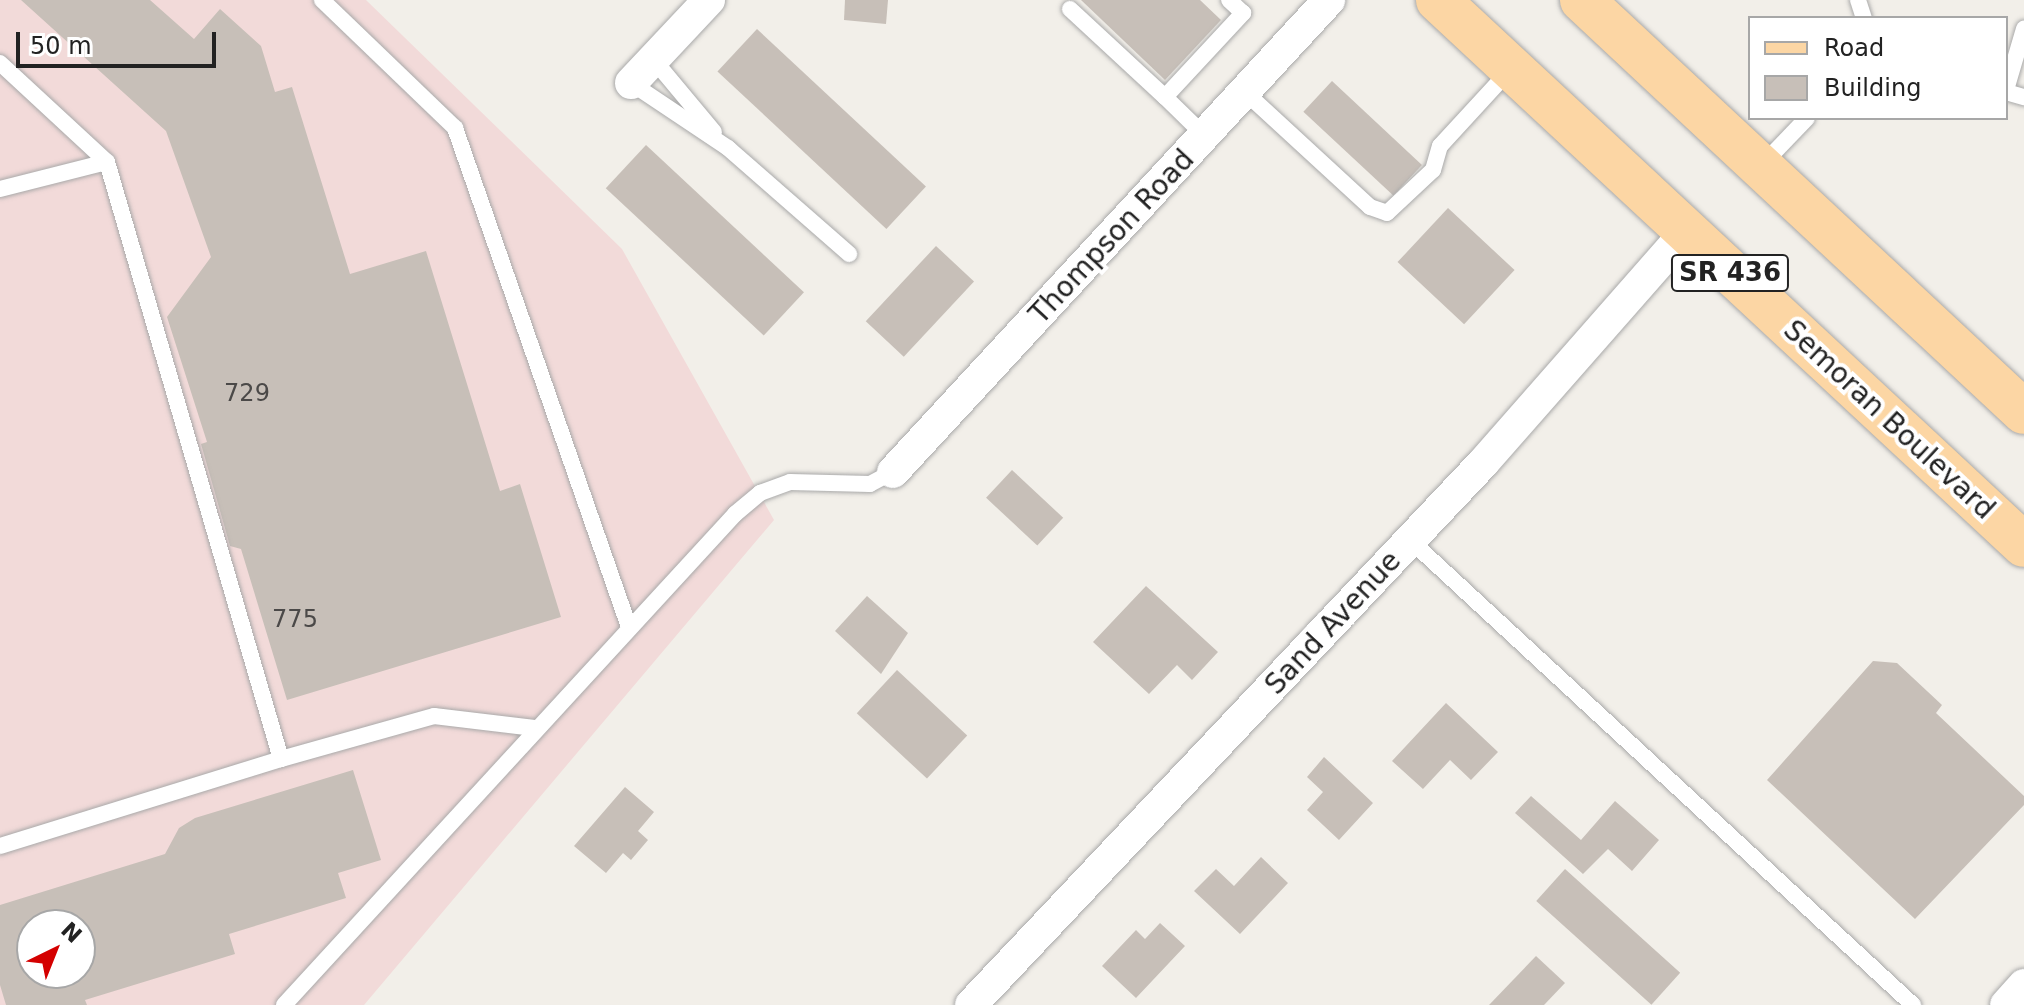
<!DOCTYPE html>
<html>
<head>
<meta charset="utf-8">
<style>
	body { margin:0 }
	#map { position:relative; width:2024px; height:1005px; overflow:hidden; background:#f2efe9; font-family:"DejaVu Sans",sans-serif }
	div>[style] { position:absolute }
	.commercial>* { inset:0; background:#f2dad9 }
	.building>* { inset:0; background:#c7bfb8; transform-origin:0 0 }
	.roads { filter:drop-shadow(0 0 2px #a9a9a9) drop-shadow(0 0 2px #a9a9a9) }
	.service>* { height:16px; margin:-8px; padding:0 8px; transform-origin:8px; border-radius:8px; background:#fff }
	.minor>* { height:32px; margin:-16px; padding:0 16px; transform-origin:16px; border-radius:16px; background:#fff }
	.primary>* { height:44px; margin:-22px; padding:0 22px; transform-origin:22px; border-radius:22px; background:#fcd6a4 }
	span { translate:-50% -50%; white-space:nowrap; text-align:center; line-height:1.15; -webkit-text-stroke:8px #fff; paint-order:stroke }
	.number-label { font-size:24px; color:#4b4948 }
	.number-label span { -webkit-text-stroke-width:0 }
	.shield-label span { padding:2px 6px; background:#fff; border:2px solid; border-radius:6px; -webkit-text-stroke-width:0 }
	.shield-label { font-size:26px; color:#222; font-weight:700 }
	.street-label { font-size:28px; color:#222 }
	.legend { position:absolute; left:1748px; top:16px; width:260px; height:104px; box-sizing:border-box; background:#fff; border:2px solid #a7a7a7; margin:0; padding:10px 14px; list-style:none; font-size:24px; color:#222 }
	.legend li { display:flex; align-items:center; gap:16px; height:40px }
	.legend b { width:40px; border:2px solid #a7a7a7 }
	.north { position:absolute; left:16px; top:909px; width:80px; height:80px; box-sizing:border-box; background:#fff; border:2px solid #a7a7a7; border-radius:50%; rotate:43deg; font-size:22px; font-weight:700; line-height:32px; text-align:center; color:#222 }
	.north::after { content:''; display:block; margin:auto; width:28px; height:36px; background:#d40000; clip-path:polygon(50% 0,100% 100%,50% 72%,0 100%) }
	.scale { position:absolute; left:16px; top:32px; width:200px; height:36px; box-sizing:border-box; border:4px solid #222; border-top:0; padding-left:10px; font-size:24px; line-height:28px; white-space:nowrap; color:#222; -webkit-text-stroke:6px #fff; paint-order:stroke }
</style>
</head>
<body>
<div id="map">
	<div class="commercial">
		<i style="clip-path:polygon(evenodd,0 0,366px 0,622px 249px,774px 520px,364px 1005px,0 1005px,0 0,32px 925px,80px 925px,80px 973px,32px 973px,32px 925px)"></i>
	</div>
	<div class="building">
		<i style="clip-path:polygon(21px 0,150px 0,194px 39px,220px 9px,261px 46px,275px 92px,292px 87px,350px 274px,426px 251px,500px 491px,520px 484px,561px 617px,287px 700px,241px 549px,230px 546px,201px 444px,207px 442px,167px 317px,211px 257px,166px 131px)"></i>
		<i style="clip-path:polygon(845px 0,888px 0,886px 24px,844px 20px)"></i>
		<i style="clip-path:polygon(1081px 0,1200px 0,1221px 20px,1165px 80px)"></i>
		<i style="left:757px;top:29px;width:231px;height:58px;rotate:43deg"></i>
		<i style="left:1332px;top:81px;width:123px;height:42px;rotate:43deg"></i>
		<i style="left:646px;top:145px;width:216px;height:59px;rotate:43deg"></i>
		<i style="left:1448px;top:208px;width:91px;height:74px;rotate:43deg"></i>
		<i style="left:936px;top:246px;width:52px;height:103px;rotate:43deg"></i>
		<i style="left:1012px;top:470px;width:70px;height:38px;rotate:43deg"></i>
		<i style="clip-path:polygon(1146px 586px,1218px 652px,1192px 680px,1177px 665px,1149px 694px,1093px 642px)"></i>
		<i style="clip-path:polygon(867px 596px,908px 633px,881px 674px,835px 631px)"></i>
		<i style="clip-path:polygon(1873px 661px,1897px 663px,1942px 705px,1936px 713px,2024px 796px,2024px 805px,1915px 919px,1767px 780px)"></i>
		<i style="left:897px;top:670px;width:96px;height:59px;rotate:43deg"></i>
		<i style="clip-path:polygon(1446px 703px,1498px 752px,1471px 780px,1450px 760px,1423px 789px,1392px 761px)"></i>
		<i style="clip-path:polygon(1324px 757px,1373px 803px,1339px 840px,1307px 810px,1323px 792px,1307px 777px)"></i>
		<i style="clip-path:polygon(evenodd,353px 770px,381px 860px,338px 873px,346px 898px,229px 934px,235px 954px,85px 1000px,87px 1005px,6px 1005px,0 985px,0 905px,165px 854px,179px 828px,195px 818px,353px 770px,32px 925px,80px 925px,80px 973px,32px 973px,32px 925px)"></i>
		<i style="clip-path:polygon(625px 787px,654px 812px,638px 831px,648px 840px,631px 860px,623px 853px,606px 873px,574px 846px)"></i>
		<i style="clip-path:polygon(1531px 796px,1581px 840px,1615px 801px,1659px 840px,1632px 871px,1608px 849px,1583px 874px,1515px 813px)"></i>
		<i style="clip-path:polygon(1261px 857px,1288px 883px,1240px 934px,1194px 891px,1216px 869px,1234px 886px)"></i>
		<i style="left:1565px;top:869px;width:155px;height:43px;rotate:42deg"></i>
		<i style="clip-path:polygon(1160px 923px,1185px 946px,1136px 998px,1102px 966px,1136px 930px,1145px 939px)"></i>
		<i style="clip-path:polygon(1536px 956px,1565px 983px,1544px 1005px,1489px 1005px)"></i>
	</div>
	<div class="roads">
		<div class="service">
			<i style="left:322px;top:0;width:185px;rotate:43.9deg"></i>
			<i style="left:455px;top:128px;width:528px;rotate:70.78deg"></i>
			<i style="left:1858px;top:0;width:19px;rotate:72deg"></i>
			<i style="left:1070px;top:9px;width:129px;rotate:42.8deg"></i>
			<i style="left:653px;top:59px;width:95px;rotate:50.1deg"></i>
			<i style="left:0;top:63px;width:146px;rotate:42.8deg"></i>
			<i style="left:631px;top:83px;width:117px;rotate:33.8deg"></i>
			<i style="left:728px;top:148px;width:161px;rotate:41.2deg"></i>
			<i style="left:2006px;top:90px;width:64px;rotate:-73.6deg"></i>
			<i style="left:1245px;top:92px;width:170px;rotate:42.6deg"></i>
			<i style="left:1370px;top:207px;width:18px;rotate:19deg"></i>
			<i style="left:1387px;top:213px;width:63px;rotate:-43.1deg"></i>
			<i style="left:1433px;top:170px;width:25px;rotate:-74deg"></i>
			<i style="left:1440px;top:146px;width:102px;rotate:-47.4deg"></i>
			<i style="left:2006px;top:92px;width:19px;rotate:16deg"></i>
			<i style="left:1205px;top:136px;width:56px;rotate:-135.7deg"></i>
			<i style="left:1165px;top:97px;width:115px;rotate:-47.1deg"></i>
			<i style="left:1243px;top:13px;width:19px;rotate:-137deg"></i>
			<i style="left:1761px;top:166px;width:66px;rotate:-46.2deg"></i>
			<i style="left:0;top:189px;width:110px;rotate:-14.2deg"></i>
			<i style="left:107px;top:162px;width:622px;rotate:73.75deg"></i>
			<i style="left:281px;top:759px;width:294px;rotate:162.8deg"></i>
			<i style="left:1410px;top:540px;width:685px;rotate:42.75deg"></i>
			<i style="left:281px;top:759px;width:159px;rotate:-15.7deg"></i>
			<i style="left:434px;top:716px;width:101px;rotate:6.8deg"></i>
			<i style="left:284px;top:1005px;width:667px;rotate:-47.43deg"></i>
			<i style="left:735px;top:514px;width:33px;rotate:-40deg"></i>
			<i style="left:760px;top:493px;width:32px;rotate:-20deg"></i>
			<i style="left:790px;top:482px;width:80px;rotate:1.4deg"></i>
			<i style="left:870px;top:484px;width:26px;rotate:-28deg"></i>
		</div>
		<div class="minor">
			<i style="left:631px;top:83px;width:114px;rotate:-46.8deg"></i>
			<i style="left:893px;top:472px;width:643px;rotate:-47.27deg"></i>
			<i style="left:971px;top:1005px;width:746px;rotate:-46.63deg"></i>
			<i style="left:1483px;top:463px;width:308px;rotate:-48.7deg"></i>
			<i style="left:2006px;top:1005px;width:27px;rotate:-48deg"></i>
		</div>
		<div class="primary">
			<i style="left:1438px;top:0;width:800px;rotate:42.92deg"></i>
			<i style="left:1582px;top:0;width:604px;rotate:42.99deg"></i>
		</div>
	</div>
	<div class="number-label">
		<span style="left:247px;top:394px">729</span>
		<span style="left:295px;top:620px">775</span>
	</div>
	<div class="shield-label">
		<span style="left:1730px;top:273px">SR 436</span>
	</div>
	<div class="street-label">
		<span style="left:1112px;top:237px;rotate:-47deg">Thompson Road</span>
		<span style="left:1889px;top:420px;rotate:43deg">Semoran Boulevard</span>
		<span style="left:1333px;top:623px;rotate:-47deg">Sand Avenue</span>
	</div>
	<ul class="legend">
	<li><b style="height:10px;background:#fcd6a4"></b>Road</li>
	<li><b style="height:22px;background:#c7bfb8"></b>Building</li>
	</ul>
	<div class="north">N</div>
	<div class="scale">50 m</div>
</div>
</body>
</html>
